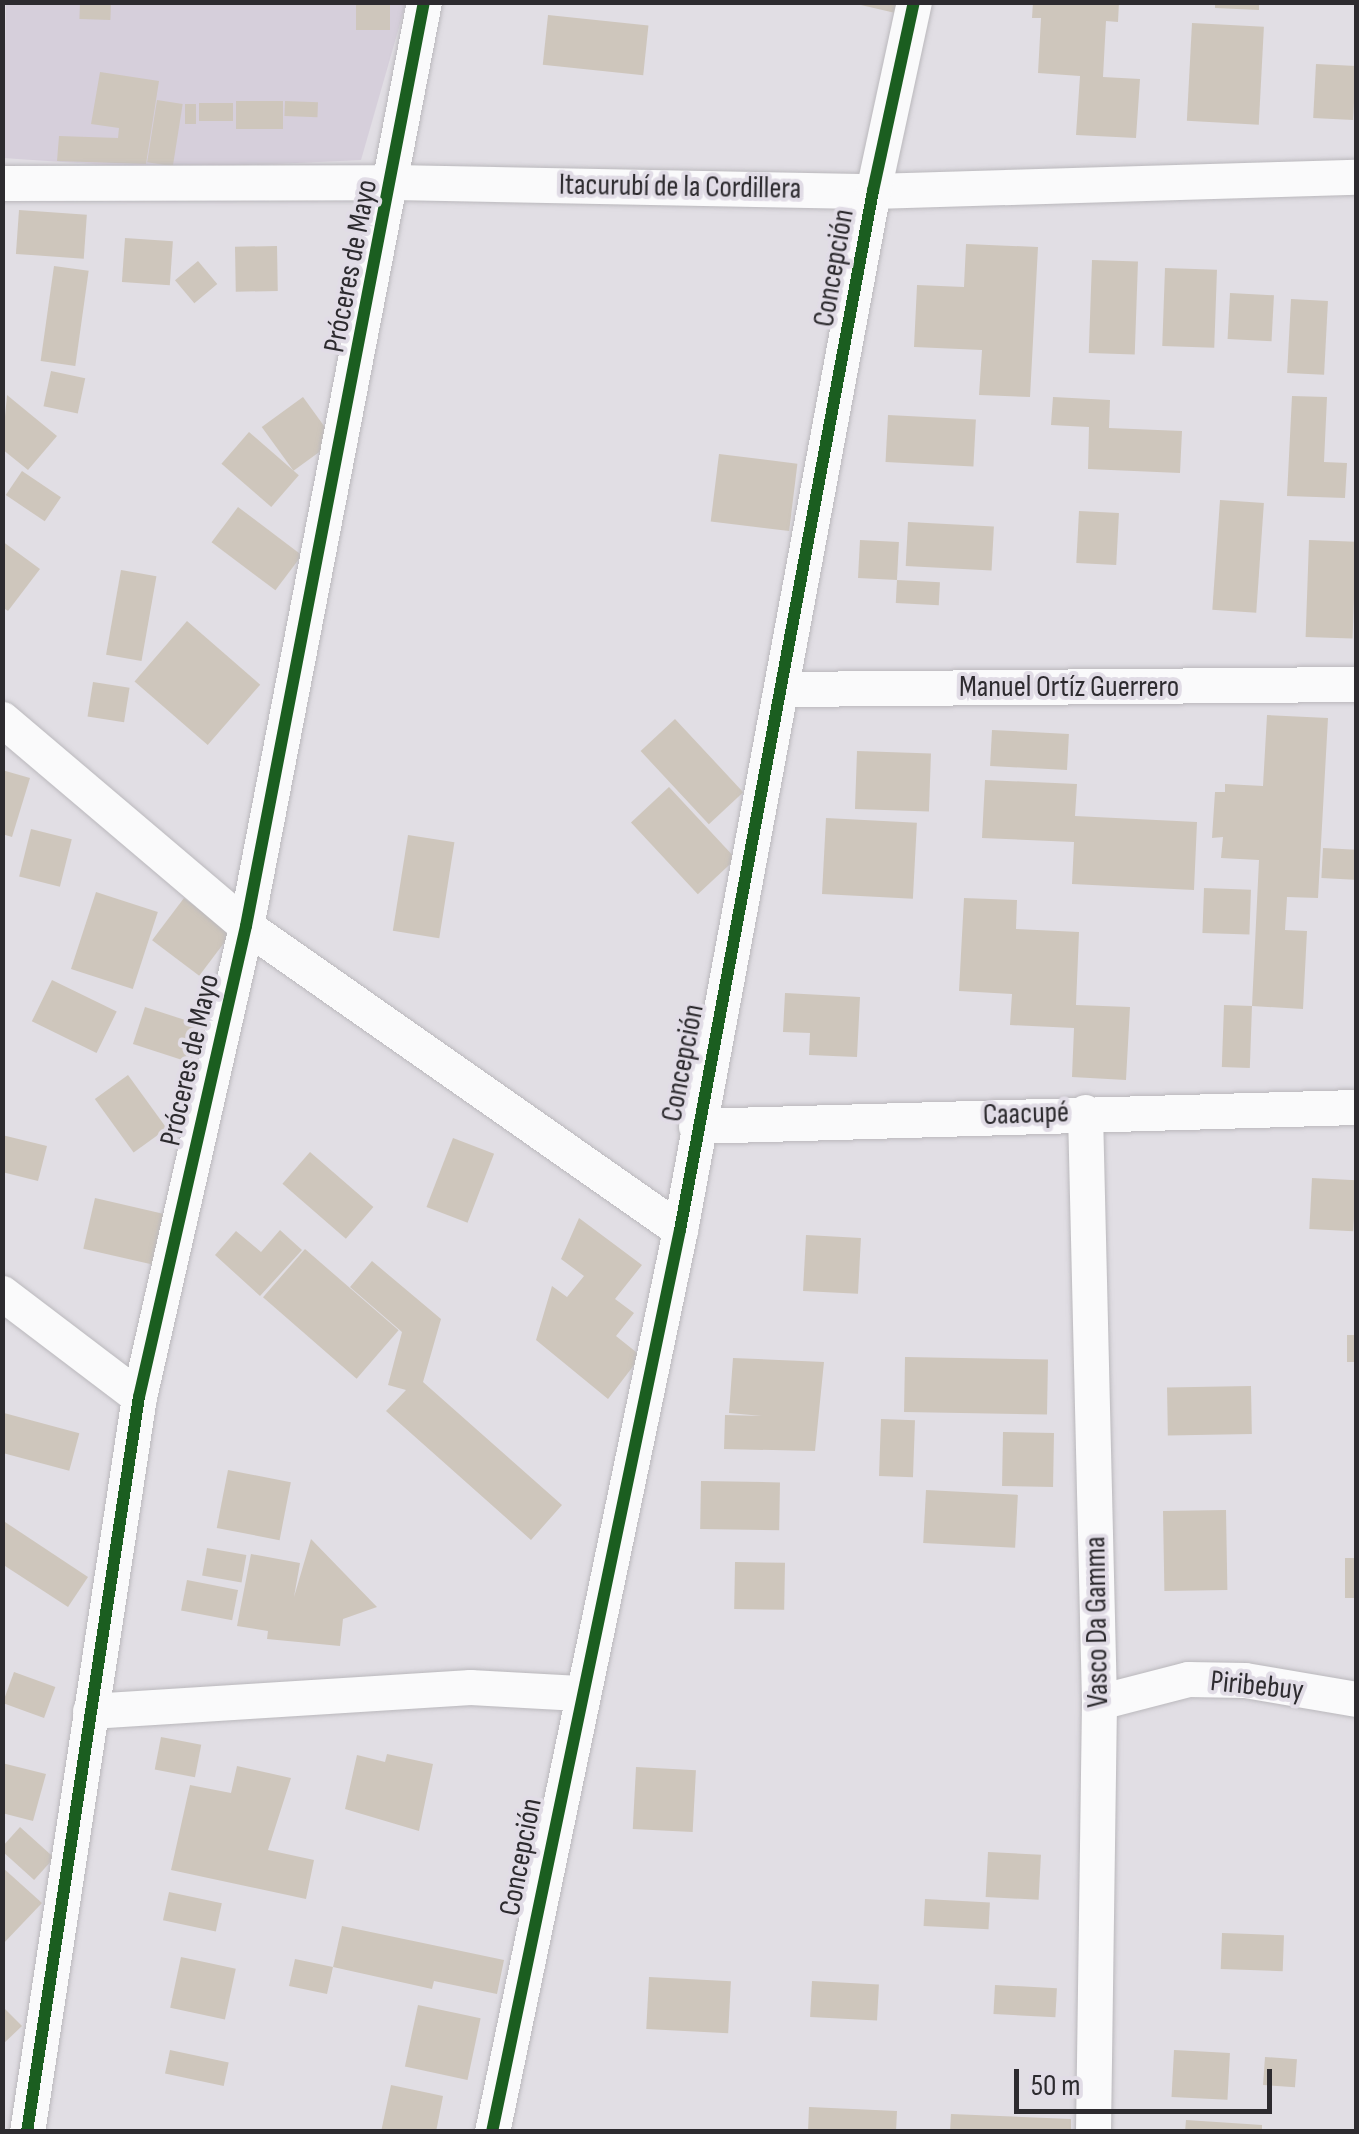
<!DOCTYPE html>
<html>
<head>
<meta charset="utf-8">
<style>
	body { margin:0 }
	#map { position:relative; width:1359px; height:2134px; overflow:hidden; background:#e1dee4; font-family:"Sofia Sans Condensed",sans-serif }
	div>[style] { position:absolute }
	.built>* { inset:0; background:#d6cfdb }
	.building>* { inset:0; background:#cec6bc; transform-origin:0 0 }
	.roads { filter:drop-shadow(0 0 2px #bab8bc) drop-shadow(0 0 2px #bab8bc) }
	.minor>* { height:35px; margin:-17.5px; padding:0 17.5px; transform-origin:17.5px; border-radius:17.5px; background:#fafafb }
	.cycleway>* { height:12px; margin:-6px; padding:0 6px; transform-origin:6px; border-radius:6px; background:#1b5e20 }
	span { translate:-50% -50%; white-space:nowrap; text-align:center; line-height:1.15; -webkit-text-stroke:8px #e1dce6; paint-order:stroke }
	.street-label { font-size:30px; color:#2d2b2f }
	.frame { position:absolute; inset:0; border:5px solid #2d2b2f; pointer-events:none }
	.scale { position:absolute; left:1014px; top:2069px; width:258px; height:45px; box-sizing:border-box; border:5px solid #2d2b2f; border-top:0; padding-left:12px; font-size:30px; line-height:35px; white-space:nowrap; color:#2d2b2f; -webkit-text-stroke:8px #e1dce6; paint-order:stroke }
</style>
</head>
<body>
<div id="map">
	<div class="built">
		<i style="clip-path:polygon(6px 3px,406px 3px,361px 160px,167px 169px,3px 158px)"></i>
	</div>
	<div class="building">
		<i style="left:80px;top:2px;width:31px;height:17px;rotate:2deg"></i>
		<i style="left:356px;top:2px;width:34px;height:28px"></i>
		<i style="clip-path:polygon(848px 2px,907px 2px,904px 15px)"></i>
		<i style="clip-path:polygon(1033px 2px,1119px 2px,1118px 22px,1106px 21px,1103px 77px,1140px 79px,1136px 138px,1076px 135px,1080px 76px,1038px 73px,1041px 18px,1032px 18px)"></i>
		<i style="clip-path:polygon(1215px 2px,1259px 2px,1259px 10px,1215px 8px)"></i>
		<i style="left:548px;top:15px;width:101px;height:50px;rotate:6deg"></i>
		<i style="left:1192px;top:23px;width:72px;height:98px;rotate:3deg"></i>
		<i style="left:1316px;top:64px;width:40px;height:54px;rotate:3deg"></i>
		<i style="clip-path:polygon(100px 72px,159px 81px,146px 164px,57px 161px,59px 136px,118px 138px,119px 128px,91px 124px)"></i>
		<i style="left:157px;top:100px;width:26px;height:63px;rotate:9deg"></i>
		<i style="left:283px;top:101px;width:28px;height:47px;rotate:90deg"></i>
		<i style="left:285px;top:101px;width:33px;height:15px;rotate:2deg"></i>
		<i style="left:199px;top:103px;width:34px;height:18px"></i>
		<i style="left:185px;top:104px;width:11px;height:20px"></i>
		<i style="left:19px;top:210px;width:68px;height:44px;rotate:4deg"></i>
		<i style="left:125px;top:238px;width:48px;height:44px;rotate:4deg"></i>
		<i style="clip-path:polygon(966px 244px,1038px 247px,1030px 397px,979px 395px,982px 350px,914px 347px,917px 285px,964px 287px)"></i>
		<i style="left:277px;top:246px;width:45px;height:42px;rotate:89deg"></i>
		<i style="left:1092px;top:260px;width:46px;height:93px;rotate:2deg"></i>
		<i style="left:198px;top:261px;width:30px;height:30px;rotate:50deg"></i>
		<i style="left:54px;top:266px;width:35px;height:96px;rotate:8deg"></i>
		<i style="left:1165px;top:268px;width:52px;height:78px;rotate:2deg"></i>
		<i style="left:1230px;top:293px;width:44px;height:46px;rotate:3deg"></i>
		<i style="left:1291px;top:299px;width:37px;height:74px;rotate:3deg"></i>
		<i style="left:51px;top:371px;width:35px;height:36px;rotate:12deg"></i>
		<i style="clip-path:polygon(7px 395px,57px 436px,28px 470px,2px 449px)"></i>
		<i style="clip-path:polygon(1292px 396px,1327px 397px,1324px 462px,1347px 463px,1345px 498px,1287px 496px)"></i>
		<i style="left:303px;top:397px;width:54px;height:51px;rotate:54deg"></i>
		<i style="clip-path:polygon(1053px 397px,1110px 400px,1109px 428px,1182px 431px,1180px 473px,1088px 469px,1089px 427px,1051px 425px)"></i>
		<i style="left:888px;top:415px;width:88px;height:47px;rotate:3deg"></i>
		<i style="left:249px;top:432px;width:66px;height:42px;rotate:41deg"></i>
		<i style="left:719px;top:454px;width:79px;height:68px;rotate:7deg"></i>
		<i style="left:22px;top:471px;width:47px;height:29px;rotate:34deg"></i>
		<i style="left:1220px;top:500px;width:44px;height:110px;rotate:4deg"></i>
		<i style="left:238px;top:507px;width:80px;height:44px;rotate:37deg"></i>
		<i style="left:1079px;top:511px;width:40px;height:52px;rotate:3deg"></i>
		<i style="left:908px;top:522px;width:86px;height:44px;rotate:3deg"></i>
		<i style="left:860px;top:540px;width:39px;height:38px;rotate:3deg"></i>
		<i style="left:1309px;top:540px;width:47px;height:97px;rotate:2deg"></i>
		<i style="clip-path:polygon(2px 541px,40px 569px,8px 611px,2px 607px)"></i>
		<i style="left:121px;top:570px;width:36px;height:86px;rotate:10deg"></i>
		<i style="left:897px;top:580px;width:43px;height:23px;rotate:3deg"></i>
		<i style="left:187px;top:621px;width:97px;height:80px;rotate:41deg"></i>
		<i style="left:93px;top:682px;width:37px;height:35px;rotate:9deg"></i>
		<i style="clip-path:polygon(1267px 715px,1328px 718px,1318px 898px,1287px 897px,1285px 930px,1307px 931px,1303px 1009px,1252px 1006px,1259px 860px,1221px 858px,1223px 837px,1212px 838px,1215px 792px,1225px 792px,1225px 784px,1263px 786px)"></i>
		<i style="left:675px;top:719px;width:100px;height:47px;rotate:47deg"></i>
		<i style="left:992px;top:730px;width:77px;height:36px;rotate:3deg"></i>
		<i style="left:857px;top:751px;width:74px;height:58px;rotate:2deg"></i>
		<i style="clip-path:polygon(2px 770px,30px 778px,12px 837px,2px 834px)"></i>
		<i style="clip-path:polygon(985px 780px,1077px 784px,1075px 816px,1197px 822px,1194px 890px,1072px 884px,1074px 842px,982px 838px)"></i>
		<i style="left:669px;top:787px;width:98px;height:52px;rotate:47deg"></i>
		<i style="left:826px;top:818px;width:91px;height:76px;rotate:3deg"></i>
		<i style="left:31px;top:829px;width:42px;height:49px;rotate:14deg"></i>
		<i style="left:408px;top:835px;width:47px;height:97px;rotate:9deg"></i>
		<i style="left:1323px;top:848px;width:33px;height:30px;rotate:3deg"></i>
		<i style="left:1204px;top:888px;width:47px;height:45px;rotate:2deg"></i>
		<i style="left:96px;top:892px;width:65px;height:81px;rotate:18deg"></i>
		<i style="left:184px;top:898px;width:59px;height:53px;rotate:37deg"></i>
		<i style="clip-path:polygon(964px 898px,1017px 900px,1016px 929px,1079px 932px,1076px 1005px,1130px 1007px,1126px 1080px,1072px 1077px,1074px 1028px,1010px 1025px,1012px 994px,959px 991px)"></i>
		<i style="left:52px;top:980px;width:72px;height:46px;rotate:26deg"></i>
		<i style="clip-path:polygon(785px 993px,860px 997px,857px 1057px,809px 1055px,810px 1033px,783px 1032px)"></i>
		<i style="left:1224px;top:1005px;width:28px;height:62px;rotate:2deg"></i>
		<i style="left:145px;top:1007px;width:68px;height:39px;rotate:18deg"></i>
		<i style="left:128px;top:1075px;width:66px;height:41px;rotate:54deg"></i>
		<i style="clip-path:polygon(2px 1135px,47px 1146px,38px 1181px,2px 1172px)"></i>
		<i style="left:453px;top:1138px;width:44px;height:74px;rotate:21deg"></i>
		<i style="left:310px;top:1152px;width:84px;height:42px;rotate:41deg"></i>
		<i style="left:1312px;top:1178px;width:44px;height:51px;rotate:3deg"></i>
		<i style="left:95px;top:1198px;width:72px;height:52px;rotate:13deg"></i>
		<i style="clip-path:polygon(579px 1218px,642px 1265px,615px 1299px,634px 1313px,616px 1336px,641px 1356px,608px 1399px,536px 1340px,552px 1286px,567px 1297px,584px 1276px,561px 1259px)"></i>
		<i style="clip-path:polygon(280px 1230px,302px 1250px,260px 1296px,215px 1255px,236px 1231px,261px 1252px)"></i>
		<i style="left:806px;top:1235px;width:55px;height:56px;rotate:3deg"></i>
		<i style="left:305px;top:1249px;width:124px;height:64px;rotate:41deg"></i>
		<i style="clip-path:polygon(372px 1261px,441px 1319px,423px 1382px,562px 1505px,531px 1540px,386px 1411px,406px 1390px,388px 1385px,402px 1332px,350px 1287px)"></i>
		<i style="left:1347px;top:1335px;width:9px;height:27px"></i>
		<i style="left:905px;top:1357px;width:143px;height:55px;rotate:1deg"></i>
		<i style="clip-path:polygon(733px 1358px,824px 1362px,815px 1451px,724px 1449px,725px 1415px,762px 1416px,729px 1413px)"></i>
		<i style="left:1251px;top:1386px;width:48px;height:84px;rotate:89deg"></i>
		<i style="left:4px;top:1413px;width:78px;height:39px;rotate:15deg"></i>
		<i style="left:881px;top:1419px;width:34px;height:57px;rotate:2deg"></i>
		<i style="left:1003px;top:1432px;width:51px;height:54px;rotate:1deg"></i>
		<i style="left:228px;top:1470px;width:64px;height:59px;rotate:11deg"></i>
		<i style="left:701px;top:1481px;width:79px;height:48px;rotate:1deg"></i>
		<i style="left:926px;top:1490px;width:92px;height:53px;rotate:3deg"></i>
		<i style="left:1226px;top:1510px;width:80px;height:63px;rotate:89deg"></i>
		<i style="clip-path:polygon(5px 1522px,88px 1577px,68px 1607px,2px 1564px)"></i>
		<i style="clip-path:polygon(311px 1539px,377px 1607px,343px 1619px,340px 1646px,267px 1639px,268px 1631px,237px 1626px,251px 1554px,300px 1563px,294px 1597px)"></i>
		<i style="left:207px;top:1548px;width:40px;height:28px;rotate:10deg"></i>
		<i style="left:1345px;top:1558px;width:11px;height:40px"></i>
		<i style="left:735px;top:1562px;width:50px;height:47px;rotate:1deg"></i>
		<i style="left:187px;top:1580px;width:52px;height:31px;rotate:11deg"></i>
		<i style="left:14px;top:1672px;width:44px;height:33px;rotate:20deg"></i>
		<i style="left:161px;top:1737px;width:41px;height:33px;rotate:11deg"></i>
		<i style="clip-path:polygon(387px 1754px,433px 1764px,419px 1831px,345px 1809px,357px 1755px,385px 1762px)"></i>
		<i style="clip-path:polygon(2px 1763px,46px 1774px,33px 1821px,2px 1813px)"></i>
		<i style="clip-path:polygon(237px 1766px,291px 1778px,268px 1850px,314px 1860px,306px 1899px,171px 1870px,190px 1785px,231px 1793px)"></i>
		<i style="left:636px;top:1767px;width:60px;height:62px;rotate:3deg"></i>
		<i style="left:20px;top:1827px;width:46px;height:30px;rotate:42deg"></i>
		<i style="left:988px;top:1852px;width:53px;height:45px;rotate:3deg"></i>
		<i style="clip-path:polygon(2px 1867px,42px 1903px,2px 1945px)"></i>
		<i style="left:169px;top:1892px;width:54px;height:29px;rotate:12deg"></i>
		<i style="left:925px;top:1899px;width:65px;height:27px;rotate:3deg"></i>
		<i style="clip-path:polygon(342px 1926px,504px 1960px,497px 1994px,434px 1981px,432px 1989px,333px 1967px,327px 1994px,289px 1986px,295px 1959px,333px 1967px)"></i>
		<i style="left:1222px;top:1933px;width:62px;height:36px;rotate:2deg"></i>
		<i style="left:181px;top:1957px;width:56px;height:52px;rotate:12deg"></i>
		<i style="left:649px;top:1977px;width:82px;height:52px;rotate:3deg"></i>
		<i style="left:812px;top:1981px;width:67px;height:36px;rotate:3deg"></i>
		<i style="left:995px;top:1985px;width:62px;height:29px;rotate:3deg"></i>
		<i style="left:418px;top:2005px;width:64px;height:63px;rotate:12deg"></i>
		<i style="clip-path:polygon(2px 2006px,22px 2026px,2px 2045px)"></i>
		<i style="left:170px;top:2050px;width:60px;height:24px;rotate:12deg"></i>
		<i style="left:1174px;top:2050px;width:56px;height:47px;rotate:3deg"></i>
		<i style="left:1265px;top:2057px;width:32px;height:28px;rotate:4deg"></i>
		<i style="clip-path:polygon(391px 2085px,443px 2096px,436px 2132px,381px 2132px)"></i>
		<i style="clip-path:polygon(809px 2107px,897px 2111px,896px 2132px,808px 2132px)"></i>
		<i style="clip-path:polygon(951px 2114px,1071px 2119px,1071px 2132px,950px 2132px)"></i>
		<i style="clip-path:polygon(1186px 2120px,1262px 2125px,1262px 2132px,1185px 2132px)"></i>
	</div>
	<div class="roads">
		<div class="minor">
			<i style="left:2px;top:183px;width:391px;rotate:-0.1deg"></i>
			<i style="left:393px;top:182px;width:480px;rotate:1.1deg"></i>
			<i style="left:873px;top:191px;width:483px;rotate:-1.7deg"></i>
			<i style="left:782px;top:689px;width:574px;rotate:-0.5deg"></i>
			<i style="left:2px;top:719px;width:320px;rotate:40.3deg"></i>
			<i style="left:246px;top:926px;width:530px;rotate:35.01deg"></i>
			<i style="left:1085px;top:1112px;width:590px;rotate:88.64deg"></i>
			<i style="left:1099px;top:1702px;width:430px;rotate:90.8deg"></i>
			<i style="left:696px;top:1126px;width:660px;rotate:-1.65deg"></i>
			<i style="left:2px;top:1293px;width:172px;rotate:37.2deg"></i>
			<i style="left:1099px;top:1702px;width:92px;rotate:-14.5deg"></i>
			<i style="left:1188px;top:1679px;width:57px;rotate:1deg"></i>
			<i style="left:1245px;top:1680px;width:113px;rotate:9.7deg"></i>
			<i style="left:90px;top:1711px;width:381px;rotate:-3.6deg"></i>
			<i style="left:470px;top:1687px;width:109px;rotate:3.2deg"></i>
			<i style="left:27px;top:2132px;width:743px;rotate:-81.34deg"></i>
			<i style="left:139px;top:1397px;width:483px;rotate:-77.2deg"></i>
			<i style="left:246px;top:926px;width:941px;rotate:-79.1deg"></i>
			<i style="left:492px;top:2132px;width:921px;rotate:-78.23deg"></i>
			<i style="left:680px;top:1230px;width:1057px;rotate:-79.48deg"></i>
			<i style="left:873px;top:191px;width:193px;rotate:-77.8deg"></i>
		</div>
	</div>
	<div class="cycleway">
		<i style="left:27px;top:2132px;width:743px;rotate:-81.34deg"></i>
		<i style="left:139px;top:1397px;width:483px;rotate:-77.2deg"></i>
		<i style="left:246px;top:926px;width:941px;rotate:-79.1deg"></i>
		<i style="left:492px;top:2132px;width:921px;rotate:-78.23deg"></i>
		<i style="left:680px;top:1230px;width:1057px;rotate:-79.48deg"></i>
		<i style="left:873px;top:191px;width:193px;rotate:-77.8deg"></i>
	</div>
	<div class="street-label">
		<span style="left:680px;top:187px;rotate:1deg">Itacurubí de la Cordillera</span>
		<span style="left:351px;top:266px;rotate:-79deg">Próceres de Mayo</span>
		<span style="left:834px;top:268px;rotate:-80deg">Concepción</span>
		<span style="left:1069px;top:687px">Manuel Ortíz Guerrero</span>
		<span style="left:190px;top:1060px;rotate:-77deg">Próceres de Mayo</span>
		<span style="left:683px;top:1063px;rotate:-79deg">Concepción</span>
		<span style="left:1026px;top:1114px;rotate:-2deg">Caacupé</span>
		<span style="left:1097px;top:1622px;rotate:-91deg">Vasco Da Gamma</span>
		<span style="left:1257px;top:1686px;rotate:6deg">Piribebuy</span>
		<span style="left:521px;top:1857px;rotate:-79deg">Concepción</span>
	</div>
	<div class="frame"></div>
	<div class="scale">50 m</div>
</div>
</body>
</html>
